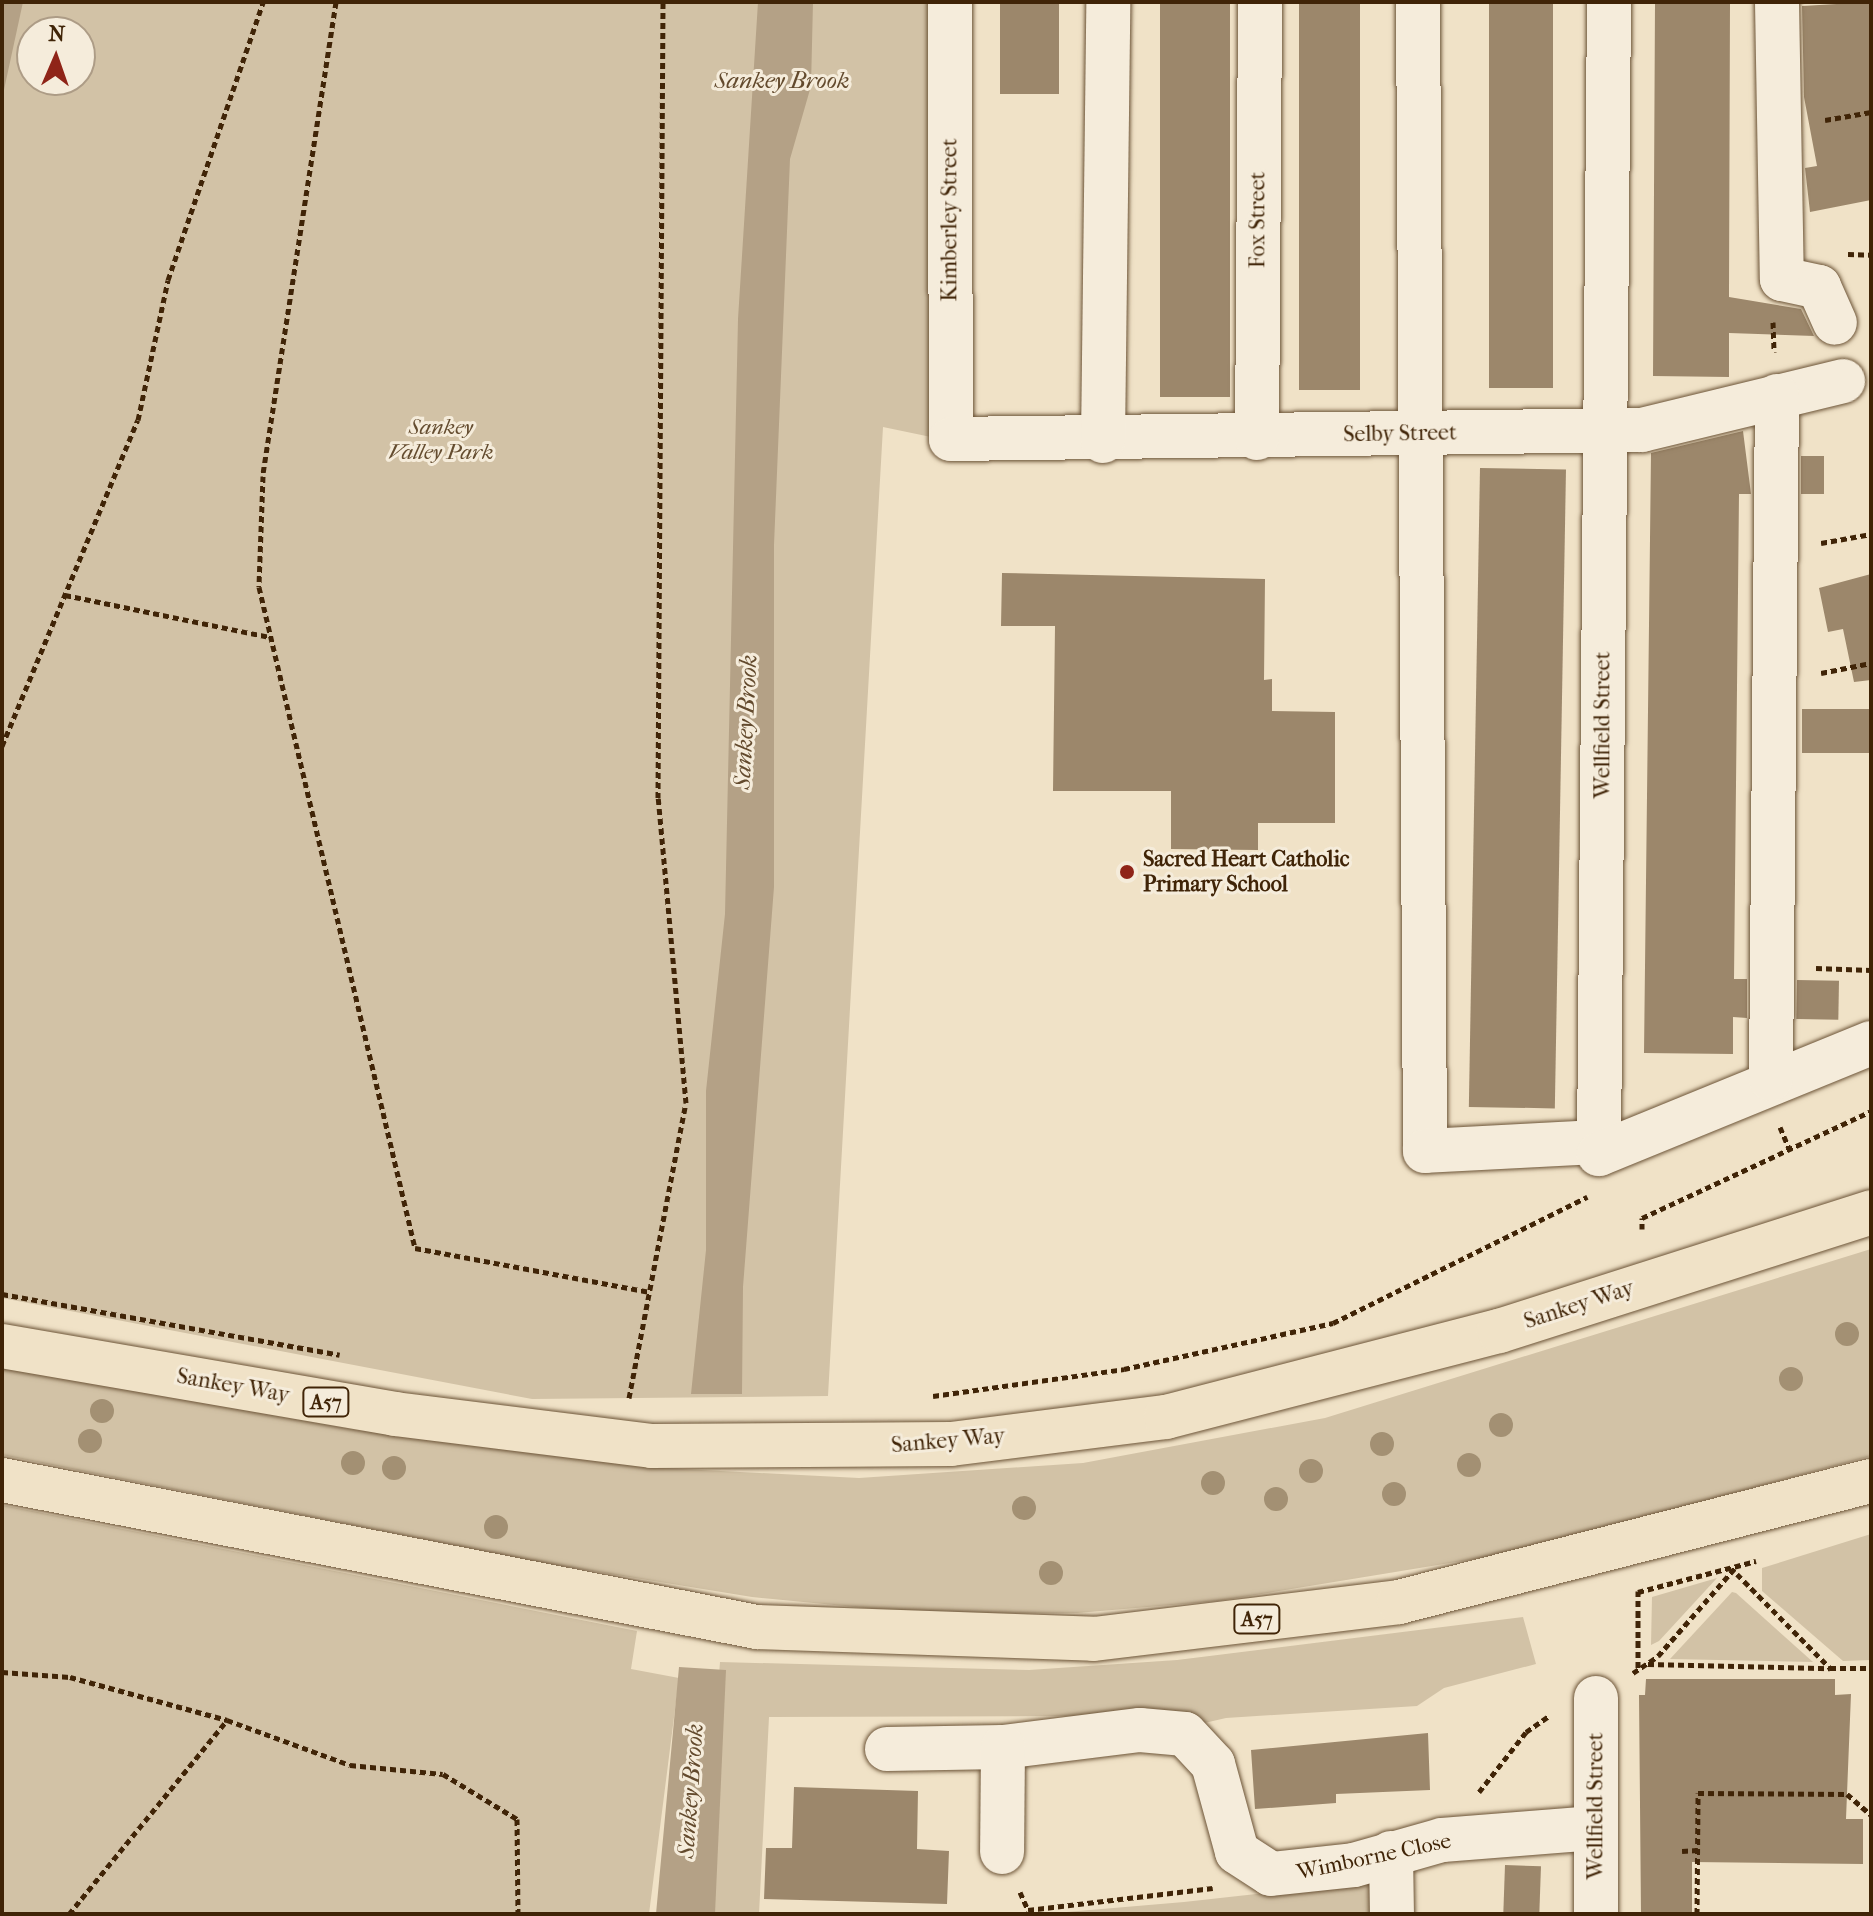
<!DOCTYPE html>
<html>
<head>
<meta charset="utf-8">
<style>
	body { margin:0 }
	#map { position:relative; width:1873px; height:1916px; overflow:hidden; background:#f0e2c7; font-family:"IM FELL French Canon",serif }
	div>[style] { position:absolute }
	.green>* { inset:0; background:#d2c2a6 }
	.water>* { inset:0; background:#b4a186 }
	.building>* { inset:0; background:#9c876b; transform-origin:0 0 }
	.path>* { height:5px; margin-top:-2.5px; transform-origin:0; background:repeating-linear-gradient(90deg,#402407 0 6px,transparent 0 10px) }
	.roads { filter:drop-shadow(0 0 2px #6c5437) drop-shadow(0 0 2px #6c5437) }
	.minor>* { height:44px; margin:-22px; padding:0 22px; transform-origin:22px; border-radius:22px; background:#f5ecdb }
	.highway>* { height:44px; margin:-22px; padding:0 22px; transform-origin:22px; border-radius:22px; background:#f0e2c7 }
	.trees>* { width:24px; height:24px; margin:-12px; border-radius:50%; background:#a39073 }
	.dots>* { width:22px; height:22px; translate:-50% -50%; box-sizing:border-box; border:4px solid #f5ecdb; border-radius:50% }
	span { translate:-50% -50%; white-space:nowrap; text-align:center; line-height:1.15; -webkit-text-stroke:6px #f5ecdb; paint-order:stroke }
	.shield-label span { padding:2px 6px; background:#f5ecdb; border:2px solid; border-radius:6px; -webkit-text-stroke-width:0 }
	.shield-label { font-size:20px; color:#402407; font-weight:700 }
	.street-label { font-size:22px; color:#402407 }
	.park-label { font-size:22px; color:#644c2f; font-style:italic }
	.poi-label { font-size:22px; color:#402407; font-weight:700 }
	.left { translate:0 -50%; text-align:left }
	.water-label { font-size:24px; color:#634a2d; font-style:italic }
	.frame { position:absolute; inset:0; border:4px solid #402407; pointer-events:none }
	.north { position:absolute; left:16px; top:16px; width:80px; height:80px; box-sizing:border-box; background:#f5ecdb; border:2px solid #ad9c86; border-radius:50%; rotate:2deg; font-size:22px; font-weight:700; line-height:32px; text-align:center; color:#402407 }
	.north::after { content:''; display:block; margin:auto; width:28px; height:36px; background:#8f2418; clip-path:polygon(50% 0,100% 100%,50% 72%,0 100%) }
</style>
</head>
<body>
<div id="map">
	<div class="green">
		<i style="clip-path:polygon(evenodd,2px 2px,932px 2px,931px 437px,883px 427px,828px 1396px,532px 1399px,2px 1298px,2px 2px,32px 32px,80px 32px,80px 80px,32px 80px,32px 32px)"></i>
		<i style="clip-path:polygon(1871px 1249px,1871px 1456px,1511px 1553px,1218px 1601px,1077px 1613px,928px 1614px,752px 1597px,543px 1563px,2px 1455px,2px 1367px,356px 1430px,663px 1468px,859px 1478px,1083px 1463px,1325px 1418px)"></i>
		<i style="clip-path:polygon(2px 1505px,637px 1631px,631px 1669px,679px 1678px,649px 1914px,2px 1914px)"></i>
		<i style="clip-path:polygon(1871px 1534px,1871px 1660px,1843px 1661px,1762px 1591px,1762px 1568px)"></i>
		<i style="clip-path:polygon(1717px 1578px,1659px 1641px,1651px 1645px,1652px 1597px)"></i>
		<i style="clip-path:polygon(1732px 1592px,1736px 1593px,1813px 1662px,1670px 1659px)"></i>
		<i style="clip-path:polygon(1523px 1617px,1536px 1664px,1444px 1688px,1417px 1706px,1226px 1718px,1144px 1737px,1074px 1716px,769px 1717px,759px 1914px,701px 1914px,720px 1662px,1029px 1670px,1177px 1660px)"></i>
		<i style="clip-path:polygon(1389px 1879px,1389px 1914px,1043px 1914px,1184px 1902px)"></i>
	</div>
	<div class="water">
		<i style="clip-path:polygon(2px 2px,23px 2px,2px 99px)"></i>
		<i style="clip-path:polygon(758px 2px,813px 2px,811px 86px,790px 159px,774px 545px,774px 887px,743px 1287px,742px 1394px,691px 1394px,706px 1250px,706px 1091px,725px 914px,738px 319px)"></i>
		<i style="clip-path:polygon(679px 1667px,726px 1670px,715px 1914px,656px 1914px)"></i>
	</div>
	<div class="building">
		<i style="left:1000px;top:2px;width:59px;height:92px"></i>
		<i style="left:1160px;top:2px;width:70px;height:395px"></i>
		<i style="left:1299px;top:2px;width:61px;height:388px"></i>
		<i style="left:1489px;top:2px;width:64px;height:386px"></i>
		<i style="clip-path:polygon(1655px 2px,1730px 2px,1729px 297px,1801px 309px,1814px 336px,1729px 333px,1729px 377px,1653px 376px)"></i>
		<i style="clip-path:polygon(1871px 2px,1871px 200px,1810px 212px,1805px 168px,1817px 166px,1804px 97px,1802px 6px)"></i>
		<i style="clip-path:polygon(1743px 431px,1751px 494px,1739px 494px,1734px 979px,1747px 979px,1747px 1018px,1733px 1017px,1733px 1054px,1644px 1053px,1651px 453px)"></i>
		<i style="left:1801px;top:456px;width:23px;height:38px"></i>
		<i style="left:1480px;top:468px;width:86px;height:639px;rotate:1deg"></i>
		<i style="clip-path:polygon(1002px 573px,1265px 579px,1264px 680px,1272px 679px,1272px 711px,1335px 712px,1335px 823px,1258px 823px,1258px 850px,1171px 849px,1171px 791px,1053px 791px,1055px 626px,1001px 626px)"></i>
		<i style="clip-path:polygon(1871px 574px,1871px 680px,1854px 682px,1843px 629px,1828px 632px,1819px 588px)"></i>
		<i style="left:1871px;top:709px;width:44px;height:69px;rotate:90deg"></i>
		<i style="left:1797px;top:980px;width:42px;height:39px;rotate:1deg"></i>
		<i style="clip-path:polygon(1646px 1679px,1835px 1679px,1835px 1695px,1851px 1694px,1846px 1819px,1863px 1819px,1863px 1864px,1692px 1862px,1692px 1914px,1641px 1914px,1639px 1695px,1645px 1695px)"></i>
		<i style="clip-path:polygon(1428px 1733px,1430px 1790px,1336px 1794px,1336px 1803px,1255px 1809px,1251px 1750px)"></i>
		<i style="clip-path:polygon(794px 1787px,918px 1791px,917px 1849px,949px 1851px,947px 1904px,764px 1899px,766px 1848px,792px 1848px)"></i>
		<i style="left:1505px;top:1865px;width:36px;height:49px;rotate:2deg"></i>
	</div>
	<div class="path">
		<i style="left:336px;top:2px;width:480px;rotate:98.8deg"></i>
		<i style="left:263px;top:476px;width:111px;rotate:92.1deg"></i>
		<i style="left:259px;top:587px;width:679px;rotate:76.72deg"></i>
		<i style="left:415px;top:1248px;width:239px;rotate:10.6deg"></i>
		<i style="left:1825px;top:120px;width:47px;rotate:-9.9deg"></i>
		<i style="left:1848px;top:254px;width:23px;rotate:2deg"></i>
		<i style="left:1773px;top:322px;width:30px;rotate:88deg"></i>
		<i style="left:1821px;top:543px;width:51px;rotate:-10.2deg"></i>
		<i style="left:65px;top:595px;width:209px;rotate:11.6deg"></i>
		<i style="left:1821px;top:673px;width:51px;rotate:-11.3deg"></i>
		<i style="left:2px;top:746px;width:353px;rotate:-67.4deg"></i>
		<i style="left:138px;top:420px;width:143px;rotate:-77.9deg"></i>
		<i style="left:168px;top:280px;width:294px;rotate:-71.1deg"></i>
		<i style="left:1816px;top:968px;width:55px;rotate:2.1deg"></i>
		<i style="left:1780px;top:1127px;width:23px;rotate:67deg"></i>
		<i style="left:1642px;top:1229px;width:11px;rotate:-90deg"></i>
		<i style="left:1642px;top:1218px;width:253px;rotate:-25deg"></i>
		<i style="left:2px;top:1294px;width:343px;rotate:10.2deg"></i>
		<i style="left:933px;top:1396px;width:193px;rotate:-8deg"></i>
		<i style="left:1124px;top:1369px;width:214px;rotate:-12.4deg"></i>
		<i style="left:1333px;top:1323px;width:284px;rotate:-26.4deg"></i>
		<i style="left:629px;top:1398px;width:300px;rotate:-79.1deg"></i>
		<i style="left:686px;top:1103px;width:306px;rotate:-95.2deg"></i>
		<i style="left:658px;top:798px;width:796px;rotate:-89.64deg"></i>
		<i style="left:1737px;top:1574px;width:132px;rotate:45.3deg"></i>
		<i style="left:1830px;top:1668px;width:41px"></i>
		<i style="left:1638px;top:1591px;width:78px;rotate:90deg"></i>
		<i style="left:1638px;top:1592px;width:122px;rotate:-14.7deg"></i>
		<i style="left:1648px;top:1664px;width:182px;rotate:1.3deg"></i>
		<i style="left:2px;top:1672px;width:68px;rotate:4.2deg"></i>
		<i style="left:70px;top:1677px;width:163px;rotate:15.3deg"></i>
		<i style="left:1633px;top:1673px;width:30px;rotate:-34deg"></i>
		<i style="left:1658px;top:1656px;width:118px;rotate:-48.8deg"></i>
		<i style="left:1479px;top:1792px;width:76px;rotate:-51.9deg"></i>
		<i style="left:1526px;top:1732px;width:29px;rotate:-35deg"></i>
		<i style="left:1682px;top:1851px;width:16px;rotate:-4deg"></i>
		<i style="left:1020px;top:1892px;width:20px;rotate:66deg"></i>
		<i style="left:1028px;top:1910px;width:186px;rotate:-6.8deg"></i>
		<i style="left:69px;top:1914px;width:250px;rotate:-50.8deg"></i>
		<i style="left:227px;top:1720px;width:131px;rotate:20.1deg"></i>
		<i style="left:350px;top:1765px;width:93px;rotate:5.5deg"></i>
		<i style="left:443px;top:1774px;width:87px;rotate:31.3deg"></i>
		<i style="left:517px;top:1819px;width:95px;rotate:89.4deg"></i>
		<i style="left:1697px;top:1914px;width:121px;rotate:-89.5deg"></i>
		<i style="left:1698px;top:1793px;width:149px;rotate:0.4deg"></i>
		<i style="left:1847px;top:1794px;width:32px;rotate:41deg"></i>
	</div>
	<div class="roads">
		<div class="minor">
			<i style="left:950px;top:2px;width:437px;rotate:89.9deg"></i>
			<i style="left:951px;top:439px;width:691px;rotate:-0.75deg"></i>
			<i style="left:1642px;top:430px;width:207px;rotate:-13.7deg"></i>
			<i style="left:1418px;top:2px;width:1149px;rotate:89.65deg"></i>
			<i style="left:1425px;top:1151px;width:174px;rotate:-3deg"></i>
			<i style="left:1609px;top:2px;width:1152px;rotate:90.5deg"></i>
			<i style="left:1599px;top:1154px;width:294px;rotate:-22.2deg"></i>
			<i style="left:1777px;top:2px;width:277px;rotate:89deg"></i>
			<i style="left:1782px;top:279px;width:38px;rotate:12deg"></i>
			<i style="left:1819px;top:287px;width:39px;rotate:66deg"></i>
			<i style="left:1257px;top:438px;width:436px;rotate:-89.6deg"></i>
			<i style="left:1103px;top:441px;width:439px;rotate:-89.3deg"></i>
			<i style="left:1771px;top:1079px;width:683px;rotate:-89.5deg"></i>
			<i style="left:1003px;top:1747px;width:138px;rotate:-7.1deg"></i>
			<i style="left:1140px;top:1730px;width:45px;rotate:5.1deg"></i>
			<i style="left:1185px;top:1734px;width:41px;rotate:47deg"></i>
			<i style="left:1213px;top:1764px;width:91px;rotate:74.7deg"></i>
			<i style="left:1237px;top:1852px;width:40px;rotate:32.9deg"></i>
			<i style="left:1271px;top:1874px;width:83px;rotate:-6.2deg"></i>
			<i style="left:1354px;top:1865px;width:91px;rotate:-15.9deg"></i>
			<i style="left:1442px;top:1840px;width:153px;rotate:-4.5deg"></i>
			<i style="left:887px;top:1749px;width:116px;rotate:-1deg"></i>
			<i style="left:1003px;top:1747px;width:105px;rotate:90.5deg"></i>
			<i style="left:1391px;top:1853px;width:61px;rotate:89.1deg"></i>
			<i style="left:1596px;top:1914px;width:216px;rotate:-90deg"></i>
		</div>
		<div class="highway">
			<i style="left:2px;top:1346px;width:399px;rotate:9.8deg"></i>
			<i style="left:395px;top:1414px;width:259px;rotate:7.1deg"></i>
			<i style="left:652px;top:1446px;width:299px;rotate:-0.4deg"></i>
			<i style="left:951px;top:1444px;width:217px;rotate:-7.2deg"></i>
			<i style="left:1166px;top:1417px;width:344px;rotate:-14.5deg"></i>
			<i style="left:1499px;top:1331px;width:391px;rotate:-17.7deg"></i>
			<i style="left:2px;top:1480px;width:769px;rotate:11.02deg"></i>
			<i style="left:757px;top:1627px;width:337px;rotate:2deg"></i>
			<i style="left:1094px;top:1639px;width:307px;rotate:-6.9deg"></i>
			<i style="left:1399px;top:1602px;width:487px;rotate:-14.4deg"></i>
		</div>
	</div>
	<div class="trees">
		<i style="left:1847px;top:1334px"></i>
		<i style="left:1791px;top:1379px"></i>
		<i style="left:102px;top:1411px"></i>
		<i style="left:1501px;top:1425px"></i>
		<i style="left:90px;top:1441px"></i>
		<i style="left:1382px;top:1444px"></i>
		<i style="left:353px;top:1463px"></i>
		<i style="left:1469px;top:1465px"></i>
		<i style="left:394px;top:1468px"></i>
		<i style="left:1311px;top:1471px"></i>
		<i style="left:1213px;top:1483px"></i>
		<i style="left:1394px;top:1494px"></i>
		<i style="left:1276px;top:1499px"></i>
		<i style="left:1024px;top:1508px"></i>
		<i style="left:496px;top:1527px"></i>
		<i style="left:1051px;top:1573px"></i>
	</div>
	<div class="dots">
		<i style="left:1127px;top:872px;background:#8f2418"></i>
	</div>
	<div class="shield-label">
		<span style="left:326px;top:1402px">A57</span>
		<span style="left:1257px;top:1619px">A57</span>
	</div>
	<div class="street-label">
		<span style="left:950px;top:220px;rotate:-90deg">Kimberley Street</span>
		<span style="left:1258px;top:220px;rotate:-90deg">Fox Street</span>
		<span style="left:1400px;top:434px;rotate:-1deg">Selby Street</span>
		<span style="left:1603px;top:725px;rotate:-90deg">Wellfield Street</span>
		<span style="left:1579px;top:1305px;rotate:-18deg">Sankey Way</span>
		<span style="left:233px;top:1386px;rotate:10deg">Sankey Way</span>
		<span style="left:948px;top:1441px;rotate:-5deg">Sankey Way</span>
		<span style="left:1596px;top:1806px;rotate:-90deg">Wellfield Street</span>
		<span style="left:1374px;top:1857px;rotate:-12deg">Wimborne Close</span>
	</div>
	<div class="park-label">
		<span style="left:441px;top:440px">Sankey<br>Valley Park</span>
	</div>
	<div class="poi-label">
		<span class="left" style="left:1143px;top:872px">Sacred Heart Catholic<br>Primary School</span>
	</div>
	<div class="water-label">
		<span style="left:782px;top:81px">Sankey Brook</span>
		<span style="left:746px;top:722px;rotate:-87deg">Sankey Brook</span>
		<span style="left:691px;top:1791px;rotate:-86deg">Sankey Brook</span>
	</div>
	<div class="frame"></div>
	<div class="north">N</div>
</div>
</body>
</html>
